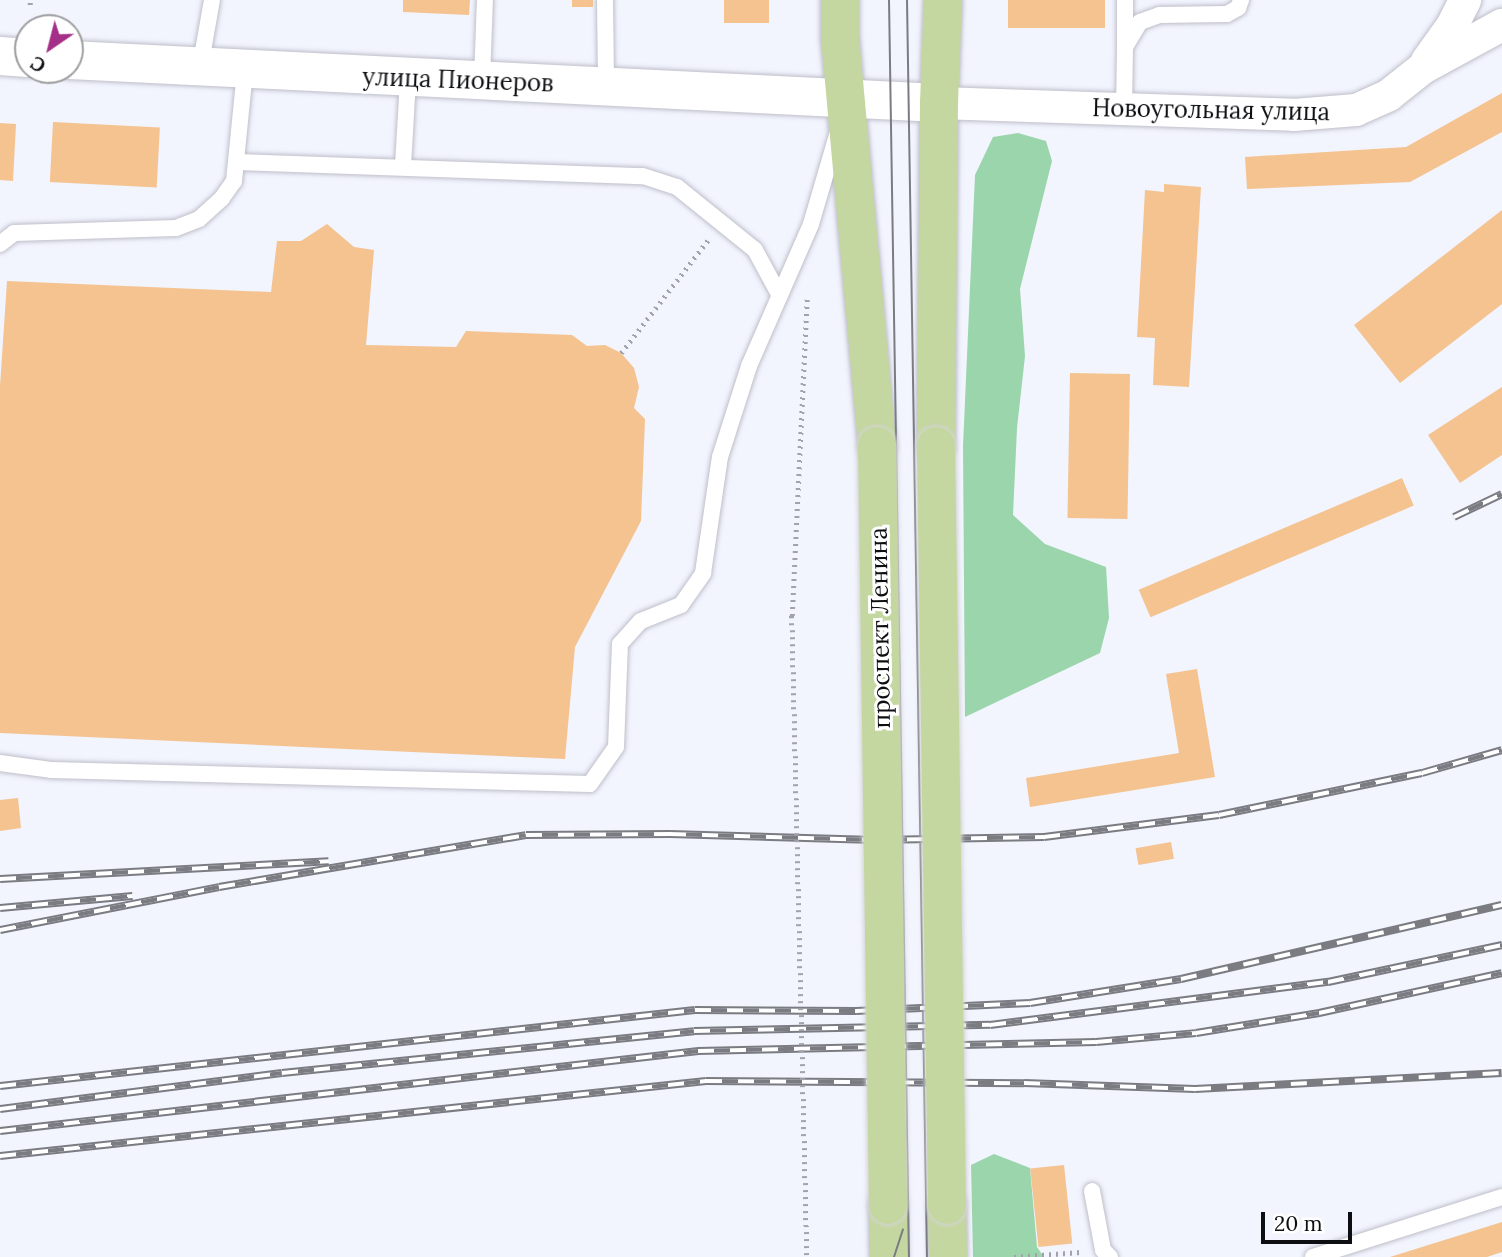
<!DOCTYPE html>
<html>
<head>
<meta charset="utf-8">
<style>
	body { margin:0 }
	#map { position:relative; width:1502px; height:1257px; overflow:hidden; background:#f2f4fe; font-family:Lora,serif }
	div>[style] { position:absolute }
	.green>* { inset:0; background:#9ad5ab }
	.building>* { inset:0; background:#f4c390; transform-origin:0 0 }
	.path>* { height:4.5px; margin-top:-2.25px; transform-origin:0; background:repeating-linear-gradient(90deg,#a1a2aa 0 2px,transparent 0 7px) }
	.roads { filter:drop-shadow(0 0 2px #bebfc9) drop-shadow(0 0 2px #bebfc9) }
	.lane>* { height:16px; margin:-8px; padding:0 8px; transform-origin:8px; border-radius:8px; background:#fff }
	.street>* { height:32px; margin:-16px; padding:0 16px; transform-origin:16px; border-radius:16px; background:#fff }
	.secondary>* { height:38px; margin:-19px; padding:0 19px; transform-origin:19px; border-radius:19px; background:#fff }
	.primary>* { height:38px; margin:-19px; padding:0 19px; transform-origin:19px; border-radius:19px; background:#c5d7a0 }
	.tram>* { height:2px; margin:-1px; padding:0 1px; transform-origin:1px; border-radius:1px; background:#7a7c82 }
	.rail>* { height:8px; margin-top:-4px; transform-origin:0; background:repeating-linear-gradient(90deg,#fff 0 16px,#7a7c82 0 32px); box-sizing:border-box; border-block:2px solid #7a7c82 }
	.path-bridge>* { height:4.5px; margin-top:-2.25px; transform-origin:0; background:repeating-linear-gradient(90deg,#a1a2aa 0 2px,transparent 0 7px) }
	.bridges { filter:drop-shadow(0 0 2px #d3d4d4) drop-shadow(0 0 2px #d3d4d4) }
	.primary-bridge>* { height:38px; margin:-19px; padding:0 19px; transform-origin:19px; border-radius:19px; background:#c5d7a0 }
	span { translate:-50% -50%; white-space:nowrap; text-align:center; line-height:1.15; -webkit-text-stroke:6px #fff; paint-order:stroke }
	.street-label { font-size:24px; color:#0d0e11 }
	.north { position:absolute; left:14px; top:14px; width:70px; height:70px; box-sizing:border-box; background:#fff; border:2px solid #9e9fa0; border-radius:50%; rotate:215deg; font-size:19px; font-weight:700; line-height:28px; text-align:center; color:#0d0e11 }
	.north::after { content:''; display:block; margin:auto; width:24px; height:32px; background:#a42f88; clip-path:polygon(50% 0,100% 100%,50% 72%,0 100%) }
	.scale { position:absolute; left:1261px; top:1212px; width:91px; height:32px; box-sizing:border-box; border:4px solid #0d0e11; border-top:0; padding-left:9px; font-size:21px; line-height:24px; white-space:nowrap; color:#0d0e11; -webkit-text-stroke:5px #fff; paint-order:stroke }
</style>
</head>
<body>
<div id="map">
	<div class="green">
		<i style="clip-path:polygon(1018px 133px,1046px 141px,1052px 161px,1020px 289px,1025px 356px,1017px 428px,1013px 515px,1045px 544px,1106px 567px,1109px 618px,1100px 653px,965px 717px,963px 446px,975px 175px,993px 137px)"></i>
		<i style="clip-path:polygon(994px 1154px,1030px 1168px,1037px 1247px,1044px 1257px,973px 1257px,971px 1165px)"></i>
	</div>
	<div class="building">
		<i style="clip-path:polygon(403px 0,470px 0,469px 15px,403px 12px)"></i>
		<i style="left:572px;top:0;width:21px;height:7px"></i>
		<i style="left:724px;top:0;width:45px;height:23px"></i>
		<i style="left:1008px;top:0;width:97px;height:28px"></i>
		<i style="clip-path:polygon(1502px 93px,1502px 132px,1410px 182px,1247px 189px,1245px 157px,1406px 147px)"></i>
		<i style="left:53px;top:122px;width:107px;height:60px;rotate:3deg"></i>
		<i style="clip-path:polygon(0 123px,16px 124px,13px 181px,0 180px)"></i>
		<i style="clip-path:polygon(1164px 184px,1201px 187px,1189px 387px,1153px 385px,1155px 338px,1137px 337px,1145px 190px,1164px 192px)"></i>
		<i style="clip-path:polygon(1502px 210px,1502px 304px,1400px 383px,1354px 325px)"></i>
		<i style="clip-path:polygon(327px 224px,354px 247px,374px 250px,366px 345px,456px 347px,466px 331px,572px 335px,587px 346px,605px 345px,621px 353px,634px 368px,639px 387px,634px 408px,645px 419px,641px 521px,575px 647px,565px 759px,0 733px,0 386px,7px 281px,271px 292px,277px 241px,301px 241px)"></i>
		<i style="left:1070px;top:373px;width:60px;height:145px;rotate:1deg"></i>
		<i style="clip-path:polygon(1502px 387px,1502px 455px,1460px 483px,1428px 435px)"></i>
		<i style="left:1402px;top:478px;width:30px;height:286px;rotate:67deg"></i>
		<i style="clip-path:polygon(1197px 669px,1215px 777px,1030px 807px,1026px 778px,1179px 753px,1166px 674px)"></i>
		<i style="clip-path:polygon(18px 798px,21px 828px,0 831px,0 800px)"></i>
		<i style="left:1171px;top:842px;width:17px;height:36px;rotate:80deg"></i>
		<i style="left:1064px;top:1165px;width:79px;height:34px;rotate:84deg"></i>
		<i style="clip-path:polygon(1502px 1222px,1502px 1252px,1487px 1257px,1390px 1257px)"></i>
	</div>
	<div class="path">
		<i style="left:30px;top:5px;width:5px;rotate:-90deg"></i>
		<i style="left:621px;top:353px;width:143px;rotate:-52.4deg"></i>
		<i style="left:792px;top:616px;width:321px;rotate:-87.3deg"></i>
		<i style="left:1014px;top:1257px;width:67px;rotate:-4.3deg"></i>
	</div>
	<div class="roads">
		<div class="lane">
			<i style="left:605px;top:0;width:86px;rotate:89.3deg"></i>
			<i style="left:1125px;top:44px;width:44px;rotate:-90deg"></i>
			<i style="left:200px;top:68px;width:69px;rotate:-80deg"></i>
			<i style="left:482px;top:80px;width:80px;rotate:-87.9deg"></i>
			<i style="left:1124px;top:110px;width:63px;rotate:-89.1deg"></i>
			<i style="left:1125px;top:47px;width:29px;rotate:-59deg"></i>
			<i style="left:1140px;top:22px;width:20px;rotate:-20deg"></i>
			<i style="left:1159px;top:15px;width:68px;rotate:-0.8deg"></i>
			<i style="left:1227px;top:14px;width:13px;rotate:-29deg"></i>
			<i style="left:1238px;top:8px;width:9px;rotate:-69deg"></i>
			<i style="left:237px;top:162px;width:406px;rotate:2deg"></i>
			<i style="left:643px;top:176px;width:36px;rotate:18deg"></i>
			<i style="left:677px;top:187px;width:100px;rotate:38.9deg"></i>
			<i style="left:755px;top:250px;width:52px;rotate:61.5deg"></i>
			<i style="left:403px;top:166px;width:88px;rotate:-86.7deg"></i>
			<i style="left:0;top:244px;width:18px;rotate:-38deg"></i>
			<i style="left:14px;top:233px;width:162px;rotate:-1.8deg"></i>
			<i style="left:176px;top:228px;width:25px;rotate:-21deg"></i>
			<i style="left:199px;top:219px;width:31px;rotate:-42deg"></i>
			<i style="left:222px;top:198px;width:21px;rotate:-55deg"></i>
			<i style="left:234px;top:181px;width:111px;rotate:-84.3deg"></i>
			<i style="left:0;top:763px;width:51px;rotate:7.8deg"></i>
			<i style="left:51px;top:770px;width:539px;rotate:1.49deg"></i>
			<i style="left:590px;top:784px;width:45px;rotate:-54.9deg"></i>
			<i style="left:616px;top:747px;width:103px;rotate:-87.8deg"></i>
			<i style="left:620px;top:644px;width:31px;rotate:-48deg"></i>
			<i style="left:641px;top:621px;width:43px;rotate:-21.8deg"></i>
			<i style="left:681px;top:605px;width:39px;rotate:-55deg"></i>
			<i style="left:703px;top:573px;width:117px;rotate:-81.7deg"></i>
			<i style="left:720px;top:457px;width:96px;rotate:-72.3deg"></i>
			<i style="left:749px;top:366px;width:155px;rotate:-66.4deg"></i>
			<i style="left:811px;top:224px;width:93px;rotate:-73.7deg"></i>
			<i style="left:1092px;top:1191px;width:60px;rotate:79.4deg"></i>
			<i style="left:1103px;top:1250px;width:10px;rotate:45deg"></i>
			<i style="left:1313px;top:1257px;width:198px;rotate:-17.6deg"></i>
		</div>
		<div class="street">
			<i style="left:1427px;top:61px;width:43px;rotate:-54.5deg"></i>
			<i style="left:1452px;top:26px;width:29px;rotate:-63deg"></i>
			<i style="left:939px;top:103px;width:355px;rotate:1.9deg"></i>
			<i style="left:1294px;top:115px;width:62px;rotate:-4.6deg"></i>
			<i style="left:1356px;top:110px;width:36px;rotate:-24deg"></i>
			<i style="left:1389px;top:95px;width:43px;rotate:-38.5deg"></i>
			<i style="left:1423px;top:68px;width:90px;rotate:-28.6deg"></i>
		</div>
		<div class="secondary">
			<i style="left:0;top:56px;width:28px;rotate:4deg"></i>
			<i style="left:70px;top:60px;width:870px;rotate:2.83deg"></i>
		</div>
		<div class="primary">
			<i style="left:840px;top:0;width:37px;rotate:90deg"></i>
			<i style="left:840px;top:37px;width:411px;rotate:84.8deg"></i>
			<i style="left:936px;top:446px;width:343px;rotate:-89.5deg"></i>
			<i style="left:939px;top:103px;width:103px;rotate:-87.8deg"></i>
			<i style="left:888px;top:1205px;width:52px;rotate:88.9deg"></i>
			<i style="left:947px;top:1205px;width:52px;rotate:88.9deg"></i>
		</div>
	</div>
	<div class="tram">
		<i style="left:889px;top:0;width:1257px;rotate:89.09deg"></i>
		<i style="left:907px;top:0;width:1257px;rotate:89.09deg"></i>
		<i style="left:894px;top:1257px;width:29px;rotate:-72deg"></i>
	</div>
	<div class="rail">
		<i style="left:1454px;top:517px;width:53px;rotate:-25.6deg"></i>
		<i style="left:0;top:879px;width:329px;rotate:-3.1deg"></i>
		<i style="left:0;top:908px;width:133px;rotate:-5.2deg"></i>
		<i style="left:0;top:930px;width:223px;rotate:-11.1deg"></i>
		<i style="left:219px;top:887px;width:311px;rotate:-9.6deg"></i>
		<i style="left:526px;top:835px;width:144px;rotate:-0.4deg"></i>
		<i style="left:670px;top:834px;width:205px;rotate:1.7deg"></i>
		<i style="left:875px;top:840px;width:169px;rotate:-1deg"></i>
		<i style="left:1044px;top:837px;width:176px;rotate:-7.2deg"></i>
		<i style="left:1219px;top:815px;width:207px;rotate:-11.7deg"></i>
		<i style="left:1422px;top:773px;width:83px;rotate:-16deg"></i>
		<i style="left:0;top:1086px;width:699px;rotate:-6.24deg"></i>
		<i style="left:695px;top:1010px;width:161px;rotate:0.4deg"></i>
		<i style="left:856px;top:1011px;width:174px;rotate:-2.6deg"></i>
		<i style="left:1030px;top:1003px;width:153px;rotate:-9deg"></i>
		<i style="left:1181px;top:979px;width:329px;rotate:-13deg"></i>
		<i style="left:0;top:1109px;width:284px;rotate:-7.3deg"></i>
		<i style="left:282px;top:1073px;width:414px;rotate:-5.8deg"></i>
		<i style="left:694px;top:1031px;width:296px;rotate:-1.2deg"></i>
		<i style="left:990px;top:1025px;width:341px;rotate:-7.3deg"></i>
		<i style="left:1328px;top:982px;width:178px;rotate:-12deg"></i>
		<i style="left:0;top:1131px;width:703px;rotate:-6.54deg"></i>
		<i style="left:698px;top:1051px;width:398px;rotate:-1.3deg"></i>
		<i style="left:1096px;top:1042px;width:100px;rotate:-5.1deg"></i>
		<i style="left:1196px;top:1033px;width:125px;rotate:-9.2deg"></i>
		<i style="left:1319px;top:1013px;width:187px;rotate:-12.3deg"></i>
		<i style="left:0;top:1156px;width:710px;rotate:-6.06deg"></i>
		<i style="left:706px;top:1081px;width:318px;rotate:0.4deg"></i>
		<i style="left:1024px;top:1083px;width:171px;rotate:2deg"></i>
		<i style="left:1195px;top:1089px;width:307px;rotate:-3deg"></i>
	</div>
	<div class="path-bridge">
		<i style="left:792px;top:616px;width:641px;rotate:88.66deg"></i>
	</div>
	<div class="bridges">
		<div class="primary-bridge">
			<i style="left:877px;top:446px;width:759px;rotate:89.17deg"></i>
			<i style="left:936px;top:446px;width:759px;rotate:89.17deg"></i>
		</div>
	</div>
	<div class="street-label">
		<span style="left:458px;top:80px;rotate:2deg">улица Пионеров</span>
		<span style="left:1211px;top:110px;rotate:1deg">Новоугольная улица</span>
		<span style="left:880px;top:628px;rotate:-91deg">проспект Ленина</span>
	</div>
	<div class="north">С</div>
	<div class="scale">20 m</div>
</div>
</body>
</html>
